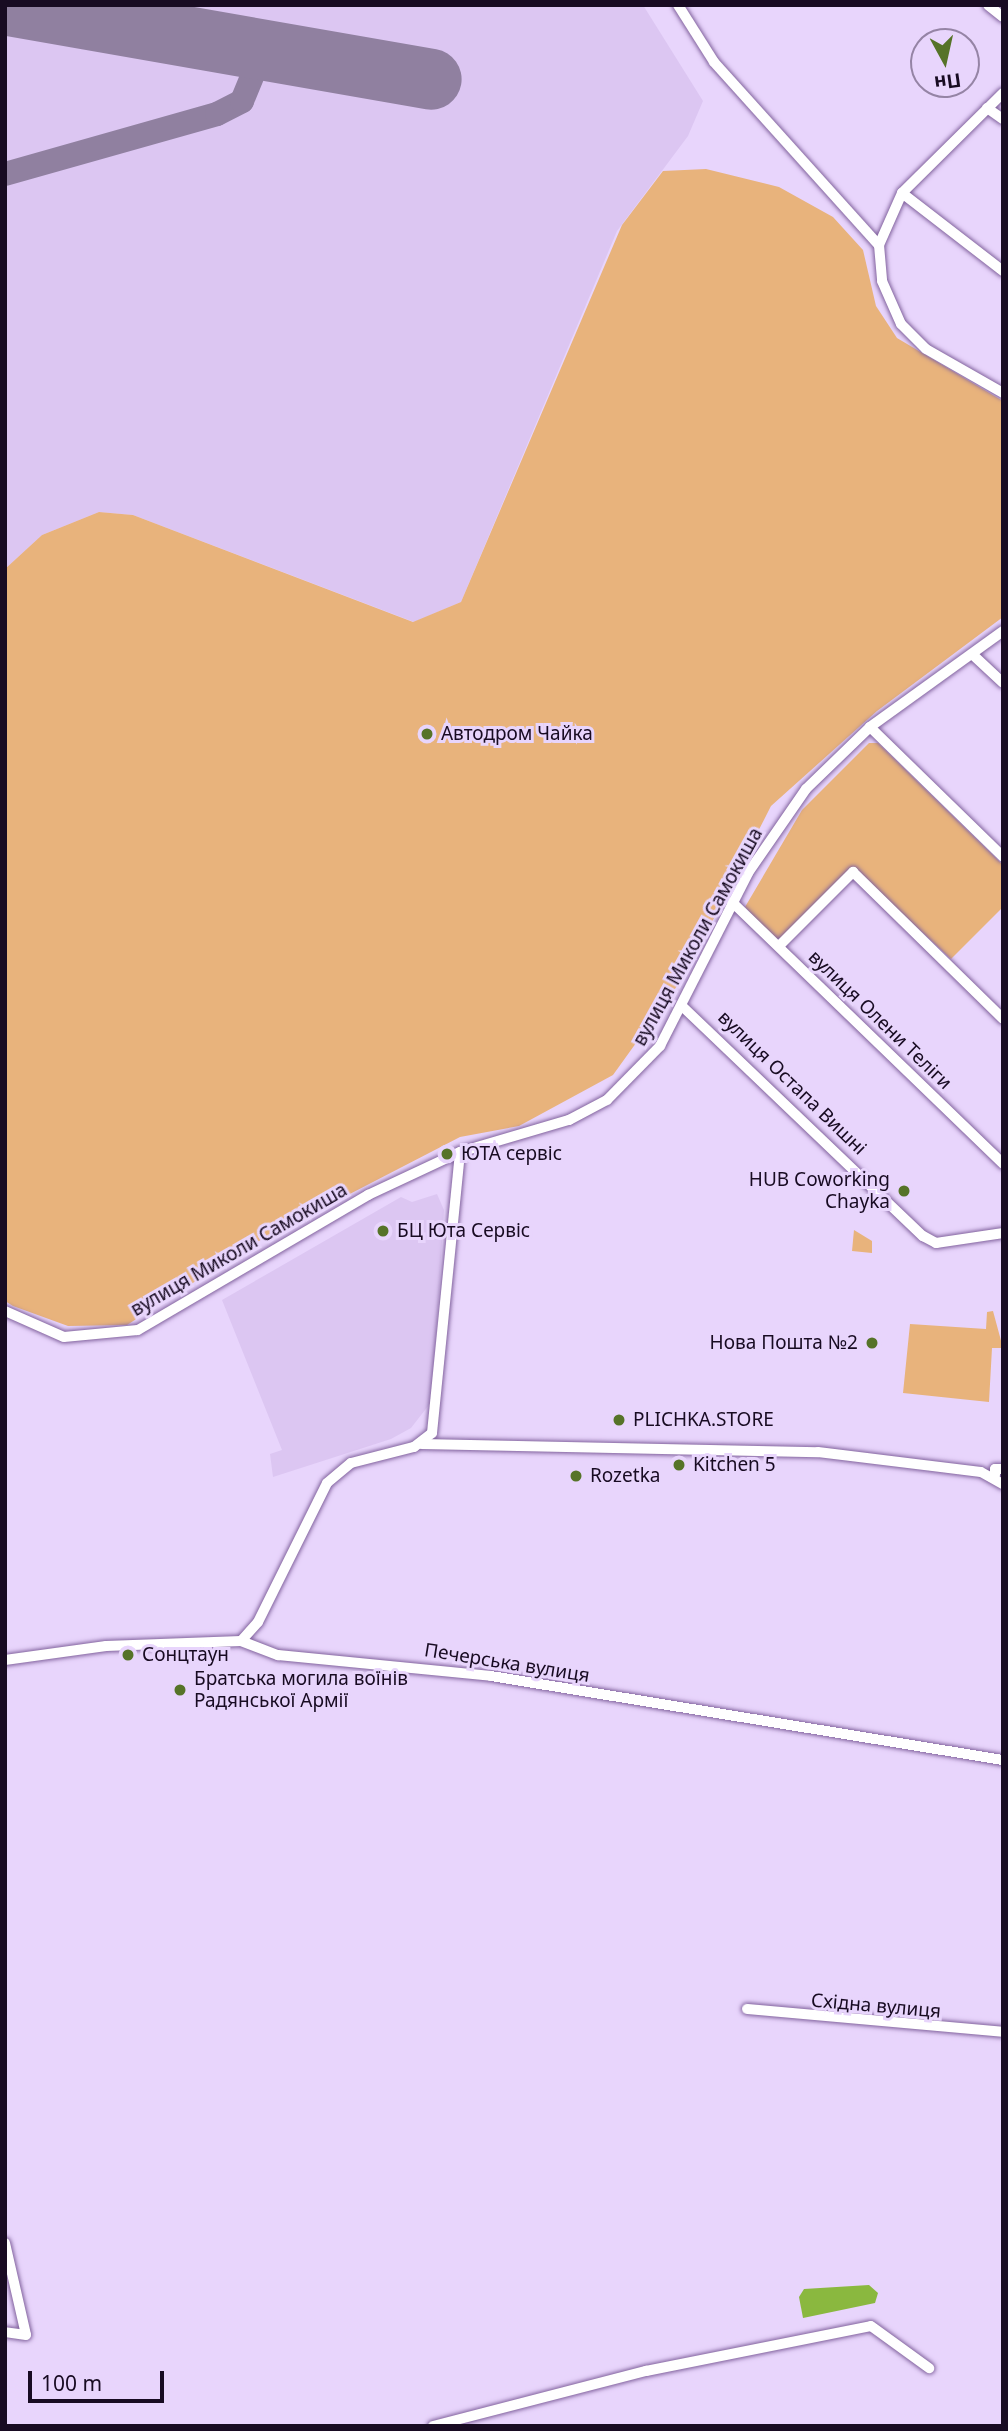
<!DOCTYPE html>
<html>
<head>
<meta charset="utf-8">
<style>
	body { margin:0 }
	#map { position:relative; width:1008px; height:2431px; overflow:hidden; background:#e8d5fc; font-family:"Noto Sans",sans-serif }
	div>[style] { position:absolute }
	.built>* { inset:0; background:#dcc6f2 }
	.green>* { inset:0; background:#e8b37c }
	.water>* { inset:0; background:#8ab83f }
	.taxiway>* { height:24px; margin:-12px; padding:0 12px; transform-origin:12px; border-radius:12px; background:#9080a0 }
	.runway>* { height:61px; margin:-30.5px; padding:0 30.5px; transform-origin:30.5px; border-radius:30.5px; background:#9080a0 }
	.roads { filter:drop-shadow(0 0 2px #82639e) drop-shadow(0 0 2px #82639e) }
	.minor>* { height:10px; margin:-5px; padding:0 5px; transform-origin:5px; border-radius:5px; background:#fff }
	.dots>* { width:19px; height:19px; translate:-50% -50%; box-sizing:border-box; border:4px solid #e8d5fc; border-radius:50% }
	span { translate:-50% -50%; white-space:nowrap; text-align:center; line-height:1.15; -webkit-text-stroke:6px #e8d5fc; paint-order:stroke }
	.poi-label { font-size:19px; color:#180b22 }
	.left { translate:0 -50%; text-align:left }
	.right { translate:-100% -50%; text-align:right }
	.street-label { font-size:19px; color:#180b22 }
	.frame { position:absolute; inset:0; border:7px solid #180b22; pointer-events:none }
	.north { position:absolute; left:910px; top:28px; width:70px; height:70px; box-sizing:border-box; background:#e8d5fc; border:2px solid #9584a5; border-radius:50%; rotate:172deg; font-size:19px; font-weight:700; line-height:28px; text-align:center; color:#180b22 }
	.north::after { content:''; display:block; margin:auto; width:24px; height:32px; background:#567328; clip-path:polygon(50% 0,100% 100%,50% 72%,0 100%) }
	.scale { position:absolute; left:28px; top:2371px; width:136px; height:32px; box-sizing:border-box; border:4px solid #180b22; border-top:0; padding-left:9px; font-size:21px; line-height:24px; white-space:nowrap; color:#180b22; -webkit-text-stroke:5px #e8d5fc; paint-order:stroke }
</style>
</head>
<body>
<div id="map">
	<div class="built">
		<i style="clip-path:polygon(5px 5px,643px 5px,703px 101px,688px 136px,617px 231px,461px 602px,414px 622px,133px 515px,99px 512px,42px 535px,5px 569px)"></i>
		<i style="clip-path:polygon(437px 1194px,444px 1210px,432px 1401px,411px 1428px,391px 1439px,273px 1477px,270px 1454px,282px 1450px,222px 1300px,401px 1197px,412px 1202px)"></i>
	</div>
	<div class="green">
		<i style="clip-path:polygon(706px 169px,779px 187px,833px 217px,863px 250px,876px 306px,897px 338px,1003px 401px,1003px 617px,877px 711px,771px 806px,685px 975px,613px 1075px,519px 1126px,460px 1137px,257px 1242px,127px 1325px,68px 1326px,13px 1306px,5px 1301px,5px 569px,42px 535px,99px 512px,133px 515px,413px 622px,461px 602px,622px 225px,663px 171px)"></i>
		<i style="clip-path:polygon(869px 743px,878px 743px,1003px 865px,1003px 907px,951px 959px,852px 867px,782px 938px,775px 939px,745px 907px,802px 810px)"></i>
		<i style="clip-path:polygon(854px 1230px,872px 1241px,872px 1253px,852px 1251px)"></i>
		<i style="clip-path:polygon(993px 1311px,1003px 1348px,992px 1348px,989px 1402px,903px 1393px,910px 1324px,986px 1329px,987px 1312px)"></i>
	</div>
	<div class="water">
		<i style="clip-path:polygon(869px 2285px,878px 2293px,875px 2303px,803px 2318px,799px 2297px,804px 2289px)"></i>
	</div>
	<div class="taxiway">
		<i style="left:5px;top:174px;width:220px;rotate:-15.8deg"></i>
		<i style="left:217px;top:114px;width:28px;rotate:-27deg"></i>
		<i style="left:242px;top:101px;width:55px;rotate:-67.6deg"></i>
	</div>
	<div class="runway">
		<i style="left:8px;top:5px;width:429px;rotate:9.9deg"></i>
	</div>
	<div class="roads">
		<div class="minor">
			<i style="left:678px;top:5px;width:67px;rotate:57.7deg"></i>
			<i style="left:714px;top:62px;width:246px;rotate:48deg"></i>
			<i style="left:988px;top:5px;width:19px;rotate:39deg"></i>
			<i style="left:1003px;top:93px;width:142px;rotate:135.3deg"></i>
			<i style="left:902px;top:193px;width:57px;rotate:113.9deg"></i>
			<i style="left:879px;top:245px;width:36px;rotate:85deg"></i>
			<i style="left:882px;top:281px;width:47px;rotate:66.2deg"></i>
			<i style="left:901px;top:324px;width:35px;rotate:45deg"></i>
			<i style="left:926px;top:349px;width:89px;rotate:29.7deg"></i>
			<i style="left:987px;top:108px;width:19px;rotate:35deg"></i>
			<i style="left:902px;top:193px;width:128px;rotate:37.7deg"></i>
			<i style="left:972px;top:654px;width:42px;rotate:43.1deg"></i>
			<i style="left:870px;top:727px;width:186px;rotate:44.3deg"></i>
			<i style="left:732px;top:902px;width:377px;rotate:44deg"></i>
			<i style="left:779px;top:946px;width:105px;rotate:-45deg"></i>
			<i style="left:853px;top:872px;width:210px;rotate:44.4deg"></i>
			<i style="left:683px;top:1007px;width:332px;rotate:43.7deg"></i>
			<i style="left:923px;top:1236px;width:15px;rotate:28deg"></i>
			<i style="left:936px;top:1243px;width:68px;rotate:-8.5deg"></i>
			<i style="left:5px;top:1311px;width:64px;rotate:23.8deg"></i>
			<i style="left:64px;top:1337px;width:74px;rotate:-5.4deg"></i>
			<i style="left:138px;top:1330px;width:267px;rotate:-30.4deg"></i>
			<i style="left:368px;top:1195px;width:102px;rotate:-25.1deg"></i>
			<i style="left:460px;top:1152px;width:114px;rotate:-16.4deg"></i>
			<i style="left:569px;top:1120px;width:43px;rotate:-27.8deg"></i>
			<i style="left:607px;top:1100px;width:76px;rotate:-45.5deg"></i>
			<i style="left:660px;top:1046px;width:194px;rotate:-63deg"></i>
			<i style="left:748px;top:873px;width:102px;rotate:-55.4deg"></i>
			<i style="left:806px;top:789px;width:89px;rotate:-44.1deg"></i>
			<i style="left:870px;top:727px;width:164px;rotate:-35.8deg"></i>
			<i style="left:422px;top:1444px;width:396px;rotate:1.2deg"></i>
			<i style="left:818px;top:1452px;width:164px;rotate:7deg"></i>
			<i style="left:981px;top:1472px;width:25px;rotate:29deg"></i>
			<i style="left:995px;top:1475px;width:6px;rotate:-90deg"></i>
			<i style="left:995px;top:1469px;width:8px"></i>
			<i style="left:241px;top:1641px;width:25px;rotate:-48deg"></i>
			<i style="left:258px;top:1622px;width:155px;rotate:-63.6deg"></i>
			<i style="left:327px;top:1483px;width:31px;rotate:-40deg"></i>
			<i style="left:351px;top:1463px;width:65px;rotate:-14.3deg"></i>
			<i style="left:414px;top:1447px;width:23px;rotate:-38deg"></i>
			<i style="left:432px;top:1433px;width:282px;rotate:-84.3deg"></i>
			<i style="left:5px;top:1660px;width:102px;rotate:-7.9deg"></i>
			<i style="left:106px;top:1646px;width:135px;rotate:-2.1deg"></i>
			<i style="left:241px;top:1641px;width:40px;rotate:21deg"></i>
			<i style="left:278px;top:1655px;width:214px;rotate:5.6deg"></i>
			<i style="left:491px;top:1676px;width:519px;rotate:9.32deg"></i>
			<i style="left:747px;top:2009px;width:257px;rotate:5.1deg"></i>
			<i style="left:5px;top:2243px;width:94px;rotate:77.1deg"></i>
			<i style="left:26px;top:2335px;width:21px;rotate:-172deg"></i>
			<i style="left:433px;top:2426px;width:220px;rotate:-14.5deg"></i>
			<i style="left:646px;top:2371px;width:229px;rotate:-11.3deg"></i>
			<i style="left:871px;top:2326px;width:72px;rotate:35.9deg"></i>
		</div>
	</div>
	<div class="dots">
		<i style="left:427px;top:734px;background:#567328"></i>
		<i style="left:447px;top:1154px;background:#567328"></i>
		<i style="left:904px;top:1191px;background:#567328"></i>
		<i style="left:383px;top:1231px;background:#567328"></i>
		<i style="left:872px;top:1343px;background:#567328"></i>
		<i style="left:619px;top:1420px;background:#567328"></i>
		<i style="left:679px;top:1465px;background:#567328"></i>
		<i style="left:576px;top:1476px;background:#567328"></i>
		<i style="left:128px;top:1655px;background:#567328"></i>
		<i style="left:180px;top:1690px;background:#567328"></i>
	</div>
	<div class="poi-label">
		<span class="left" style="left:441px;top:734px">Автодром Чайка</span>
		<span class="left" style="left:461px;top:1154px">ЮТА сервіс</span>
		<span class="right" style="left:890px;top:1191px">HUB Coworking<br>Chayka</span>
		<span class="left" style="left:397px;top:1231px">БЦ Юта Сервіс</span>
		<span class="right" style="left:858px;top:1343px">Нова Пошта №2</span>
		<span class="left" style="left:633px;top:1420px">PLICHKA.STORE</span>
		<span class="left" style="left:693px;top:1465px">Kitchen 5</span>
		<span class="left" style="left:590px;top:1476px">Rozetka</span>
		<span class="left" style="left:142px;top:1655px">Сонцтаун</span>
		<span class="left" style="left:194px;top:1690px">Братська могила воїнів<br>Радянської Армії</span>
	</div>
	<div class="street-label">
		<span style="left:698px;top:937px;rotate:-61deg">вулиця Миколи Самокиша</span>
		<span style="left:880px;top:1020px;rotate:44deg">вулиця Олени Теліги</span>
		<span style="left:792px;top:1083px;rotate:44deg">вулиця Остапа Вишні</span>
		<span style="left:239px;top:1250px;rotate:-30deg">вулиця Миколи Самокиша</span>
		<span style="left:507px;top:1663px;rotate:9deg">Печерська вулиця</span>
		<span style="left:876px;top:2006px;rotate:5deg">Східна вулиця</span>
	</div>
	<div class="frame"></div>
	<div class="north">Пн</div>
	<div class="scale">100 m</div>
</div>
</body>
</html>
